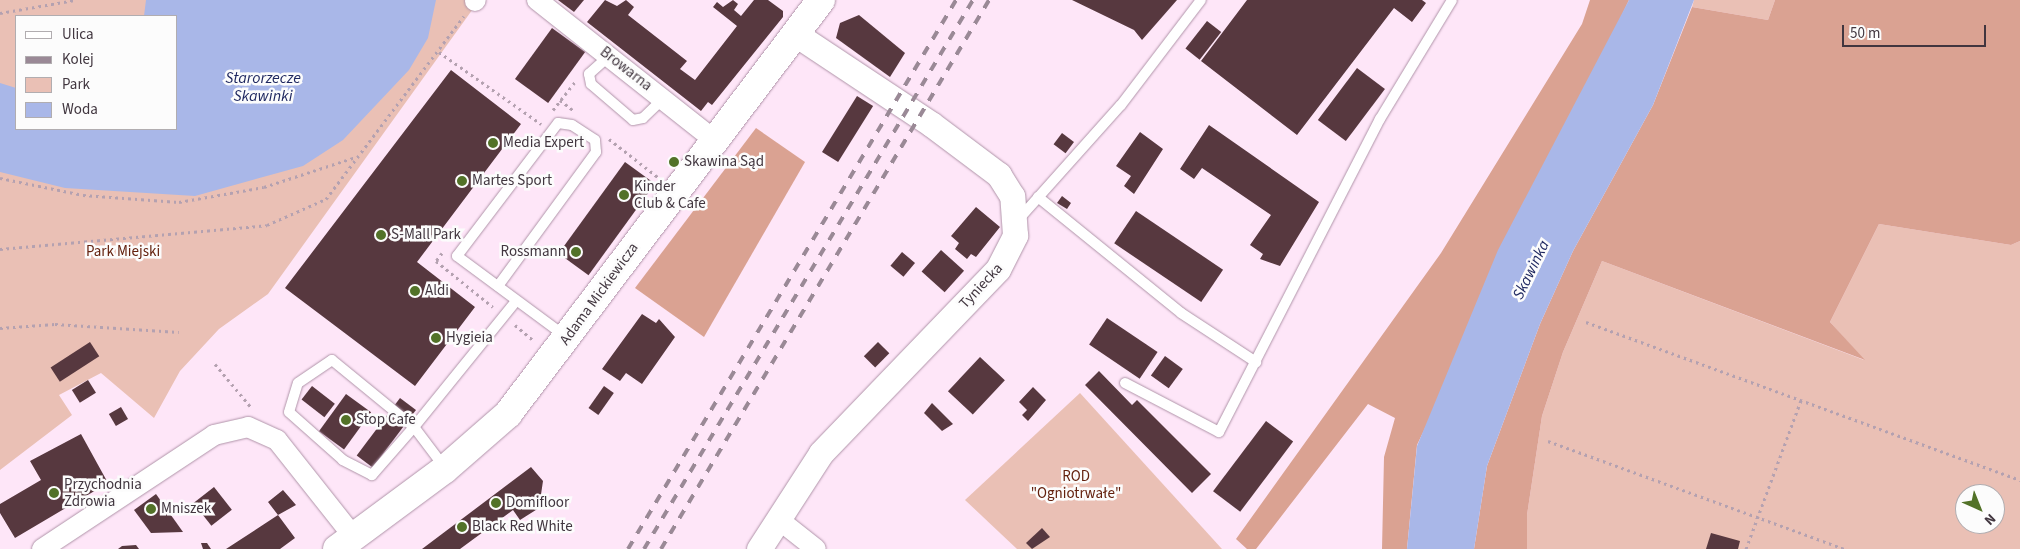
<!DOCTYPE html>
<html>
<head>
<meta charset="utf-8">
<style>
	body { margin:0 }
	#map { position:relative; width:2020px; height:549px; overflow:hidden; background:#fee6f8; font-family:"Source Sans 3",sans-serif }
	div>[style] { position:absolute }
	.green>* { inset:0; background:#eac0b5 }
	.forest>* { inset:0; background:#daa292 }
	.water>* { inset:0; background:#a9b7e8 }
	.building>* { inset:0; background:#57383f; transform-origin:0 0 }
	.path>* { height:3px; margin-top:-1.5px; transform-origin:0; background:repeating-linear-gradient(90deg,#b4a1b0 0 2.5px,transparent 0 6.5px) }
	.roads { filter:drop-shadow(0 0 1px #b094a9) drop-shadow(0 0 1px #b094a9) }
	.service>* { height:10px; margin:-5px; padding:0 5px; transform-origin:5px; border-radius:5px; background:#fff }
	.minor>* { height:20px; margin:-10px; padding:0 10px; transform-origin:10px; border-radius:10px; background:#fff }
	.tertiary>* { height:25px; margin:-12.5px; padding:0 12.5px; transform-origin:12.5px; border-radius:12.5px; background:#fff }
	.secondary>* { height:28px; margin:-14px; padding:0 14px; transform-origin:14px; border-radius:14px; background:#fff }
	.rail>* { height:4px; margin-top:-2px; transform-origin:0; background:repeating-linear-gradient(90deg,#9a8996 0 9px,transparent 0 18px) }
	.dots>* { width:14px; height:14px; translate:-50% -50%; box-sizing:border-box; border:2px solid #fcfcfc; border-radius:50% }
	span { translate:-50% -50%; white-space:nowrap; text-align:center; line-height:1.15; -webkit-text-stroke:5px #fcfcfc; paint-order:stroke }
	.street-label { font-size:15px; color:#41363f }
	.poi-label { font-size:15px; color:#41363f }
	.left { translate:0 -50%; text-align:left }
	.right { translate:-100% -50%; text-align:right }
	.park-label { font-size:15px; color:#64210e }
	.water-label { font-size:16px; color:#1c255e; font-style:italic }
	.legend { position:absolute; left:15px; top:15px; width:162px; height:115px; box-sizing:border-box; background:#fcfcfc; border:1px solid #b1adb0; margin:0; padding:6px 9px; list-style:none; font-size:15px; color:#41363f }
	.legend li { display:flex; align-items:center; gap:10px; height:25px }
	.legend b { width:25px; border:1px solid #b1adb0 }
	.north { position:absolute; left:1955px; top:484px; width:50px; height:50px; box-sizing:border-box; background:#fcfcfc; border:1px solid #b1adb0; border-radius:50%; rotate:136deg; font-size:14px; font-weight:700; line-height:20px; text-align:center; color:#41363f }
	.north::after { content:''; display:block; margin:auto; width:18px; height:22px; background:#527228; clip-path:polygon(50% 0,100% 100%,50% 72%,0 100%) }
	.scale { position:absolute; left:1842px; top:25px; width:144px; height:22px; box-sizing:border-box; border:2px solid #41363f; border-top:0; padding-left:6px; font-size:15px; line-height:18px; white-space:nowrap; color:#41363f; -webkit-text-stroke:4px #fcfcfc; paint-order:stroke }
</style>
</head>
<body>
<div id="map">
	<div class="green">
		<i style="clip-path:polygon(evenodd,0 0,475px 0,475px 6px,268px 294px,219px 329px,180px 371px,154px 418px,101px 373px,59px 395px,72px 415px,0 470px,0 0,16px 16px,176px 16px,176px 129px,16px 129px,16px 16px)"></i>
		<i style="clip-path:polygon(1694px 0,1775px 0,1768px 20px,1692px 7px)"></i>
		<i style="clip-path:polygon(evenodd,1879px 224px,2011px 245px,2020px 241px,2020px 549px,1527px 549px,1527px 515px,1542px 416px,1563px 352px,1602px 261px,1864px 360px,1830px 322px,1879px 224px,1965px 494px,1995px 494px,1995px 524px,1965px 524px,1965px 494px)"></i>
		<i style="clip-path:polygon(1080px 393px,1222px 549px,1017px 549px,965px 500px)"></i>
	</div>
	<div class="forest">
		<i style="clip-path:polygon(1590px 0,1629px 0,1417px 445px,1407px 549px,1382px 549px,1384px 457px,1395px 418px,1368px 404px,1256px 549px,1247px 549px,1236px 539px,1441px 253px,1582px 24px)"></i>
		<i style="clip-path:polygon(1775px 0,2020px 0,2020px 241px,2011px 245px,1879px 224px,1830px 322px,1865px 360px,1602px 261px,1563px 352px,1542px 416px,1527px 515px,1527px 549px,1474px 549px,1487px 466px,1540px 324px,1573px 251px,1653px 105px,1692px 7px,1768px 20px)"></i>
		<i style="clip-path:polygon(756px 128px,805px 162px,704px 337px,635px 288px)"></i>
	</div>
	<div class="water">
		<i style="clip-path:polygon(146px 0,436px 0,428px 38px,409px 70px,343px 140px,303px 166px,195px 196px,65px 188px,0 172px,0 83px,16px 88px,16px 129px,176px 129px,176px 16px,144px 16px)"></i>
		<i style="clip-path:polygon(1629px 0,1694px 0,1653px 105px,1573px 251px,1540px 324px,1487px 466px,1474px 549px,1407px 549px,1417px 446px,1498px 250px)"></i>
	</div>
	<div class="building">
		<i style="clip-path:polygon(558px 0,584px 0,574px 12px)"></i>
		<i style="clip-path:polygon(605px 0,617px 6px,626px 0,634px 7px,628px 15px,687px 61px,680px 69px,695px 80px,737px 26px,713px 7px,717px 2px,723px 7px,733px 0,738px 4px,734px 10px,741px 16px,754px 0,768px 0,783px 11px,783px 17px,712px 105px,708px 102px,701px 111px,587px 22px)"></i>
		<i style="clip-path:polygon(1072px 0,1177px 0,1142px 40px,1134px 30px)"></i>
		<i style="clip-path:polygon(1247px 0,1422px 0,1426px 3px,1412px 22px,1394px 8px,1297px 135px,1201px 61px)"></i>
		<i style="clip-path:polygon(859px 15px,905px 53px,890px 77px,836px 38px,840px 23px)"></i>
		<i style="left:1207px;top:21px;width:18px;height:35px;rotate:38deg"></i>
		<i style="left:552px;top:28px;width:41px;height:63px;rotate:36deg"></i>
		<i style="left:1357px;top:68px;width:35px;height:65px;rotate:37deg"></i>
		<i style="clip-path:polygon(451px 70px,521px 124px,417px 262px,475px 307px,415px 386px,285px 288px)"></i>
		<i style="left:857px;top:96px;width:19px;height:66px;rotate:32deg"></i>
		<i style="clip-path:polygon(1209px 125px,1319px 202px,1280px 266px,1260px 259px,1263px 254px,1250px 245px,1271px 215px,1202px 168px,1194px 179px,1180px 169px)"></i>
		<i style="clip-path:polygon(1140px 132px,1163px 149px,1134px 194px,1124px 186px,1131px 176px,1116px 166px)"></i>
		<i style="left:1062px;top:133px;width:15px;height:14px;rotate:37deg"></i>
		<i style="left:625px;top:162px;width:37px;height:113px;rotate:36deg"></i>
		<i style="clip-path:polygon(1062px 196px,1071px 203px,1067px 209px,1057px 203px)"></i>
		<i style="clip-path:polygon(976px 207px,1000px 227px,976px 257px,971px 254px,967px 259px,955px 249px,959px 243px,951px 236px)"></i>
		<i style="left:1136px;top:211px;width:105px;height:39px;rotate:34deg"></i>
		<i style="left:941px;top:250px;width:31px;height:29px;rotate:42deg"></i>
		<i style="left:902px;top:252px;width:17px;height:18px;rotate:40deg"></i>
		<i style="clip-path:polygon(642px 314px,656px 323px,659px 319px,675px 337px,642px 384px,626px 373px,620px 381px,602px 369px)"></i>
		<i style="left:1107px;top:318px;width:61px;height:32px;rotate:34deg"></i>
		<i style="left:90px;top:342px;width:17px;height:47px;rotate:57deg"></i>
		<i style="left:878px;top:342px;width:16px;height:20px;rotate:45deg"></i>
		<i style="left:1165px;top:356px;width:22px;height:24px;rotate:36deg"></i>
		<i style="left:980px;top:357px;width:34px;height:47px;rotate:43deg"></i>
		<i style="clip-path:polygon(1099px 371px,1132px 405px,1137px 400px,1211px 474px,1192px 493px,1085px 385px)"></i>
		<i style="left:88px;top:380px;width:15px;height:19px;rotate:58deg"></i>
		<i style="left:312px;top:386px;width:29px;height:17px;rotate:38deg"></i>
		<i style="left:604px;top:386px;width:12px;height:27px;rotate:35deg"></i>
		<i style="clip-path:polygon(1033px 387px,1046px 400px,1028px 421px,1022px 415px,1027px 410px,1019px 402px)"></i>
		<i style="left:346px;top:394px;width:31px;height:46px;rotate:36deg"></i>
		<i style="left:400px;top:398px;width:20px;height:72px;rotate:37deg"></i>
		<i style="clip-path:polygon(932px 403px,953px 424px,942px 431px,924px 413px)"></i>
		<i style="left:121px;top:407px;width:14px;height:14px;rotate:60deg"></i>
		<i style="left:1266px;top:421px;width:34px;height:88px;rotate:37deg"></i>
		<i style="clip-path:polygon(81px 434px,108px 483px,15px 538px,0 513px,0 504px,41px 480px,30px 461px)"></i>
		<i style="clip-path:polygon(531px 467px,543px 481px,539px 508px,520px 520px,513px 510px,460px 549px,422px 549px)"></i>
		<i style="left:214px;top:487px;width:29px;height:26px;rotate:52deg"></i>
		<i style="clip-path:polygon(283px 490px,296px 505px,278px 515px,295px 538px,280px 549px,226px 549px,278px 515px,268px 502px)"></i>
		<i style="clip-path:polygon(156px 494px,183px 532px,151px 533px,134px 510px)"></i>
		<i style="clip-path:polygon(1042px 528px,1050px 537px,1032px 549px,1026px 543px)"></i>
		<i style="clip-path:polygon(1711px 533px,1740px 541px,1738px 549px,1706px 549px)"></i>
		<i style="clip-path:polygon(201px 543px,207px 543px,211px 549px,203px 549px)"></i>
		<i style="clip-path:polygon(136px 545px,139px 549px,118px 549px,122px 546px)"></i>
	</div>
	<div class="path">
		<i style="left:0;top:13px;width:76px;rotate:-9.8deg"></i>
		<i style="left:439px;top:52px;width:125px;rotate:35.2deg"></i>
		<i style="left:560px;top:100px;width:16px;rotate:38deg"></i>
		<i style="left:553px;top:110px;width:37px;rotate:-52deg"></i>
		<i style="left:609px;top:139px;width:63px;rotate:38deg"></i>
		<i style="left:0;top:178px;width:85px;rotate:11.6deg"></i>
		<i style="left:83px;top:195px;width:96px;rotate:4.2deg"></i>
		<i style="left:179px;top:202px;width:86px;rotate:-10deg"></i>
		<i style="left:264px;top:187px;width:97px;rotate:-18.1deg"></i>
		<i style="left:0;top:249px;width:268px;rotate:-5.1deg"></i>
		<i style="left:267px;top:225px;width:64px;rotate:-23.8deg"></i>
		<i style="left:326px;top:199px;width:229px;rotate:-53deg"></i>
		<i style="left:442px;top:253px;width:10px;rotate:127deg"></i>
		<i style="left:436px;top:261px;width:73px;rotate:38.9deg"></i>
		<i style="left:1586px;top:322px;width:462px;rotate:20deg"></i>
		<i style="left:515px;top:325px;width:26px;rotate:40deg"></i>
		<i style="left:0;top:328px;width:55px;rotate:-4.2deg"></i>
		<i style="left:55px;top:324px;width:124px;rotate:3.7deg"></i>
		<i style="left:215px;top:364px;width:55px;rotate:50.2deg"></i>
		<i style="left:1548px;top:441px;width:316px;rotate:20deg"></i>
		<i style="left:1746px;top:549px;width:159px;rotate:-69.7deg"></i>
	</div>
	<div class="roads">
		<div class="service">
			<i style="left:609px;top:56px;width:27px;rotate:138deg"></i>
			<i style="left:589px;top:74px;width:10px;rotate:79deg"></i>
			<i style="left:591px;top:84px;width:55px;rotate:40.6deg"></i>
			<i style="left:633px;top:120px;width:10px;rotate:-11deg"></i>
			<i style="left:643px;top:118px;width:28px;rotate:-44deg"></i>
			<i style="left:1038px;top:197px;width:184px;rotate:39deg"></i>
			<i style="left:1181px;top:313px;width:90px;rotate:33.2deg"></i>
			<i style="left:1018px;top:220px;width:154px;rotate:-48.2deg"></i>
			<i style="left:1121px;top:105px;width:132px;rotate:-52.7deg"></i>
			<i style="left:498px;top:286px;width:166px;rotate:-53.8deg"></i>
			<i style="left:596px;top:152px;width:12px;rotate:-95deg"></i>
			<i style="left:595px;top:140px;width:27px;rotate:-147deg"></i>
			<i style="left:572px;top:125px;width:14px;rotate:-172deg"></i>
			<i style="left:558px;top:123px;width:167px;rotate:127.2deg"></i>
			<i style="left:457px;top:256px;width:134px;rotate:36.5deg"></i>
			<i style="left:332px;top:360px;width:106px;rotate:39.3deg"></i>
			<i style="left:414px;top:427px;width:64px;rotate:131.2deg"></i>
			<i style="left:372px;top:475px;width:33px;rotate:-153deg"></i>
			<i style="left:343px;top:460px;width:72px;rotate:-138.4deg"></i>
			<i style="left:289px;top:412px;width:30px;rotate:-73deg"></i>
			<i style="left:298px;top:383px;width:41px;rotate:-34.1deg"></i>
			<i style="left:1125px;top:383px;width:106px;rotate:27.5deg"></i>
			<i style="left:1219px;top:432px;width:352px;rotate:-62.8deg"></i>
			<i style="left:1380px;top:119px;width:139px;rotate:-58.8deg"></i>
			<i style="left:445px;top:468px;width:51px;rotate:-127.1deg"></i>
			<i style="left:414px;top:427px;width:162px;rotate:-51deg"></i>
		</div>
		<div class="minor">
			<i style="left:537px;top:0;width:224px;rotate:38.3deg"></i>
			<i style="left:475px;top:1px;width:1px;rotate:-45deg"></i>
			<i style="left:778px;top:519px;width:48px;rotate:38.3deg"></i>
			<i style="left:42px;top:549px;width:206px;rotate:-33.5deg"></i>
			<i style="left:214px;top:435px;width:35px;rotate:-13deg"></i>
			<i style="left:248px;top:427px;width:32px;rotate:24deg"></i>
			<i style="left:277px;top:440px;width:124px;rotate:51.6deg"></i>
		</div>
		<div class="tertiary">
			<i style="left:759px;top:549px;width:114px;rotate:-57.1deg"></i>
			<i style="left:821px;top:453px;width:255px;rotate:-46.1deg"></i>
			<i style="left:998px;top:269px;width:38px;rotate:-63deg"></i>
			<i style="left:1015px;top:235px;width:39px;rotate:-94deg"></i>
			<i style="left:1012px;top:196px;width:25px;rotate:-122deg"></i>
			<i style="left:999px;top:175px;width:85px;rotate:-143.1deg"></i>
			<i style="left:931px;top:124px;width:164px;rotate:-146.4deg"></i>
		</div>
		<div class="secondary">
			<i style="left:337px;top:549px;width:134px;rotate:-36.5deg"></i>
			<i style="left:445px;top:469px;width:84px;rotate:-41.1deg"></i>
			<i style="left:508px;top:414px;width:519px;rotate:-52.91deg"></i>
		</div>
	</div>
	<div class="rail">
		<i style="left:628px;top:549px;width:640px;rotate:-59.14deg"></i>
		<i style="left:644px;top:549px;width:640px;rotate:-59.07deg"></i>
		<i style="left:661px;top:549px;width:640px;rotate:-59.14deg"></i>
	</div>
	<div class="dots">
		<i style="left:493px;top:143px;background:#527228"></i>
		<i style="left:674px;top:162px;background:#527228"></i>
		<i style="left:462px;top:181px;background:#527228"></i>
		<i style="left:624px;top:195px;background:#527228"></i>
		<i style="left:381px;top:235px;background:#527228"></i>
		<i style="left:576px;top:252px;background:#527228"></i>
		<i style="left:415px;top:291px;background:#527228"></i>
		<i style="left:436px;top:338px;background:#527228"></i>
		<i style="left:346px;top:420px;background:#527228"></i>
		<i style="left:54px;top:493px;background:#527228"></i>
		<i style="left:496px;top:503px;background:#527228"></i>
		<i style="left:151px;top:509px;background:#527228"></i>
		<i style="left:462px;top:527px;background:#527228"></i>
	</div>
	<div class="street-label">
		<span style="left:626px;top:69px;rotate:38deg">Browarna</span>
		<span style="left:981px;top:286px;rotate:-47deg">Tyniecka</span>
		<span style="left:599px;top:294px;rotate:-54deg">Adama Mickiewicza</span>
	</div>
	<div class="poi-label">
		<span class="left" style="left:503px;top:143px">Media Expert</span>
		<span class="left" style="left:684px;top:162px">Skawina Sąd</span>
		<span class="left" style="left:472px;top:181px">Martes Sport</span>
		<span class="left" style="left:634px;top:195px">Kinder<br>Club &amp; Cafe</span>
		<span class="left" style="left:391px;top:235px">S-Mall Park</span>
		<span class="right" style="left:566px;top:252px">Rossmann</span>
		<span class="left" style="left:425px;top:291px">Aldi</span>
		<span class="left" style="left:446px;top:338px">Hygieia</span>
		<span class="left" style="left:356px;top:420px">Stop Cafe</span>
		<span class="left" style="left:64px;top:493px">Przychodnia<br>Zdrowia</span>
		<span class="left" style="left:506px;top:503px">Domifloor</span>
		<span class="left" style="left:161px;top:509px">Mniszek</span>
		<span class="left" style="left:472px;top:527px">Black Red White</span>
	</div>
	<div class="park-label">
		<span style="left:123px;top:252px">Park Miejski</span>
		<span style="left:1076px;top:485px">ROD<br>"Ogniotrwałe"</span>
	</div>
	<div class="water-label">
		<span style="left:263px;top:87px">Starorzecze<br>Skawinki</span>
		<span style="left:1531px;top:270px;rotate:-64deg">Skawinka</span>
	</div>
	<ul class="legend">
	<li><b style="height:6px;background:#fff"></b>Ulica</li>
	<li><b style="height:6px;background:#9a8996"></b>Kolej</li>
	<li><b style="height:14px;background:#eac0b5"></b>Park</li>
	<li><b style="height:14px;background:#a9b7e8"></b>Woda</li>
	</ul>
	<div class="north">N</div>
	<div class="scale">50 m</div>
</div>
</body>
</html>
